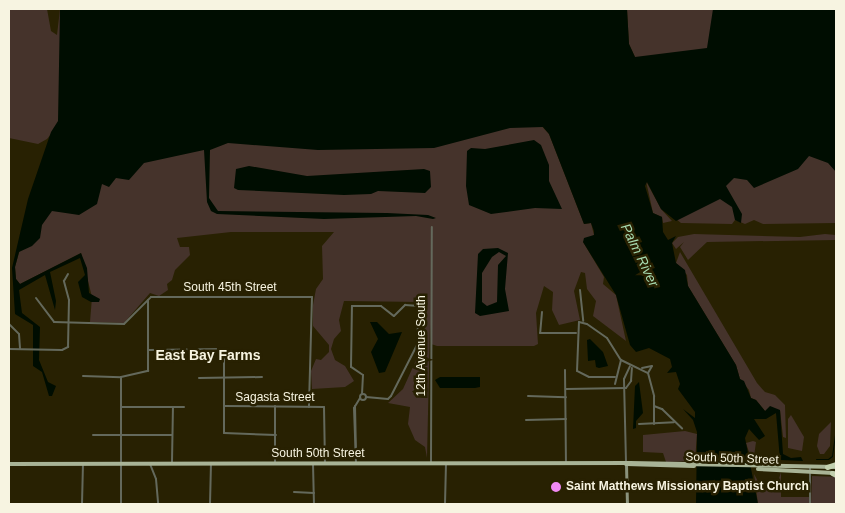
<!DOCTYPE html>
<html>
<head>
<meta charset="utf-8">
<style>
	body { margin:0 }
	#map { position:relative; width:845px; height:513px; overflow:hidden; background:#282102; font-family:Arial,sans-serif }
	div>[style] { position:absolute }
	.green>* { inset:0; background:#45332b; transform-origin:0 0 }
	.water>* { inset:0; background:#000d01 }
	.stream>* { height:1px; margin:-0.5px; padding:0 0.5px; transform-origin:0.5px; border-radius:0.5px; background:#000d01 }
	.street>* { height:2px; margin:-1px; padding:0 1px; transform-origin:1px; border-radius:1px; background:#64695c }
	.street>.ring { margin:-1px; padding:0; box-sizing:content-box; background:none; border:2px solid #64695c; border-radius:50% }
	.secondary>* { height:3px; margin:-1.5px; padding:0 1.5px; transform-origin:1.5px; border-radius:1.5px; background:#8b937d }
	.primary>* { height:4px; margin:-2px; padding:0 2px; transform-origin:2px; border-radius:2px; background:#a8b396 }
	.highway>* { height:5px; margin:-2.5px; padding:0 2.5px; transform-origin:2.5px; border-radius:2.5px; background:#c3d0ae }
	.dots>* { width:14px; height:14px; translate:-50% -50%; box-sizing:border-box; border:2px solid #282102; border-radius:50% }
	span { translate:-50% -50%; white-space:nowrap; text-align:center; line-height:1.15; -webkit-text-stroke:5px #282102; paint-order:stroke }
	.street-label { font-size:12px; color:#f7f4e1 }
	.poi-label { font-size:12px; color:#f7f4e1; font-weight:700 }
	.left { translate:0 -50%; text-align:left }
	.water-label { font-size:14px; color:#a7dbb1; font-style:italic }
	.neighbourhood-label { font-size:14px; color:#f7f4e1; font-weight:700 }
	.frame { position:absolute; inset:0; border:10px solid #f7f4e1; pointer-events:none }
</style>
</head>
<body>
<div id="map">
	<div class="green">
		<i style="clip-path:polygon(9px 9px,47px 9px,51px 31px,57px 35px,60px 9px,89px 88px,47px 139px,38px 144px,9px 138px)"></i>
		<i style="clip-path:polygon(627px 9px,836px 9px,836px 44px,658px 63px,635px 57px,629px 44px)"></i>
		<i style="clip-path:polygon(836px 117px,836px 223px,763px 224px,754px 220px,745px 224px,735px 220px,732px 224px,681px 223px,670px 214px)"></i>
		<i style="clip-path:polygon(535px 119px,549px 134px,584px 224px,591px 223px,594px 235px,583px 242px,604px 277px,603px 284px,616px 295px,626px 341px,593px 316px,596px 301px,587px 289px,585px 273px,581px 272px,574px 291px,580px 320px,559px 325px,552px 310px,553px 292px,544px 286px,536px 313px,538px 344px,534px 346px,437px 346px,431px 344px,430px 324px,427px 458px,425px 447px,415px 440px,408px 424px,410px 407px,388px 403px,403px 389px,421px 349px,424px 317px,421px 302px,344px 301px,339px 320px,341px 331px,334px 339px,331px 349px,335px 360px,345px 366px,354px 381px,345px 387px,312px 389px,311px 371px,316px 359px,321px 360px,329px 352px,329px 345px,313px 326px,313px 305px,316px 289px,323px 279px,322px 246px,334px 232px,231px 232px,177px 238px,180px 247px,189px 247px,190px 255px,175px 270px,172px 280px,167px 284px,168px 290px,159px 296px,150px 293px,124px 323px,90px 322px,92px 297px,81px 253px,20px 284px,16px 279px,15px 267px,52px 137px)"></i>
		<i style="clip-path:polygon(646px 181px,661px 209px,672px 221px,663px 223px,662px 217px,653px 213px)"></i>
		<i style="clip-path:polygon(694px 234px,800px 237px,825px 234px,836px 235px,836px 240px,707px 242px,688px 260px,680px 247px,684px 242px,676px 249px,672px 243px,678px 237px)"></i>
		<i style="clip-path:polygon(680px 252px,757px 383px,765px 392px,775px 395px,785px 405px,786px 438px,783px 437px,780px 410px,765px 411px,756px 400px,751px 398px,749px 390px,740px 379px,736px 365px,688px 286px,687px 275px,676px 263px)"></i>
		<i style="clip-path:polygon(791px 415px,804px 437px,802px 451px,788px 448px,788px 419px)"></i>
		<i style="clip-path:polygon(831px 422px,830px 446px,824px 454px,820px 454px,817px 446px,819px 434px)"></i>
		<i style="clip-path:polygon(685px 431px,697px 434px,695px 461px,666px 462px,663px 453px,643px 452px,643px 435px)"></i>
		<i style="clip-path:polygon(753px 441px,756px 442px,753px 464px,746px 443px)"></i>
		<i style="clip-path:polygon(781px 472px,781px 497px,809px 497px,809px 504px,758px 504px,754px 474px,760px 485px,769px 486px,770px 490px,777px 485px)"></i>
		<i style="left:812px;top:476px;width:24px;height:28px;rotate:2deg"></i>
	</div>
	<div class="water">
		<i style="clip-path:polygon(60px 9px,627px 9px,629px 44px,635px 57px,707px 48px,713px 9px,836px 9px,836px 172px,828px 163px,809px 156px,798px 169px,754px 188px,747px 180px,734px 178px,726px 186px,742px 214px,741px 223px,735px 220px,732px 207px,720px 199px,676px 221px,661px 209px,647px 182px,645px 186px,653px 213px,662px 217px,663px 232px,668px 240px,676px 236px,672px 243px,676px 263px,685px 270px,688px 286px,736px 365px,740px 379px,744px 381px,751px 398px,756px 400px,765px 411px,770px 406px,780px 410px,783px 454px,791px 458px,801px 457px,803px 461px,780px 460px,776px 413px,766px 419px,754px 419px,765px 436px,759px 440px,749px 429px,745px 438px,758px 504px,696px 504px,697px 432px,693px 420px,683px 409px,695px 418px,695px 412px,678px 389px,680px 384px,676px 372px,667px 373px,672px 367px,670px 359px,649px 348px,636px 352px,630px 345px,616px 295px,583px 242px,584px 238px,594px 235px,594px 231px,591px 223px,584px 224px,549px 134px,543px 127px,510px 128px,434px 148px,318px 150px,228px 143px,210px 150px,209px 198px,218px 211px,387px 213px,428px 215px,436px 218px,433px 219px,416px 216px,324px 219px,217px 214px,211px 211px,207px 202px,204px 150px,144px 163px,129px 180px,116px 178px,109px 187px,102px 184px,97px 204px,79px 215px,52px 211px,42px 225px,40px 238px,32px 246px,19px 252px,15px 267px,16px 279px,20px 284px,81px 253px,87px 268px,89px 293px,100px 299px,99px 302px,91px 302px,82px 297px,78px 282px,85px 275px,80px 258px,50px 272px,56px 301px,55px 310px,45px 275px,19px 290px,22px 313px,40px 327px,39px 360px,48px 382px,56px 386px,52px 396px,49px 396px,42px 372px,33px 366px,33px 325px,15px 314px,12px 268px,28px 199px,51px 132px,58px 121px)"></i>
		<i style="clip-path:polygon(534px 140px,541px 145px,549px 165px,549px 181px,562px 209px,535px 208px,491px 214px,469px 205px,466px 186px,467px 151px,471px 148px,485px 149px)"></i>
		<i style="clip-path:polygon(249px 166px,307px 176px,424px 169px,430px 171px,431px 187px,425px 193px,378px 191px,371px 194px,344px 195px,238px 190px,234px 188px,236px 169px)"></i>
		<i style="clip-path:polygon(evenodd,498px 248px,508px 253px,505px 289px,509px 311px,480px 316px,475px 313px,478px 254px,483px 249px,498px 248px,499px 252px,506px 256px,498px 265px,497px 302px,487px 306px,482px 302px,482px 273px,492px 257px,499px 252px)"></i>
		<i style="clip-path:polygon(370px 322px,377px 322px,389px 334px,402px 332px,385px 372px,379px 373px,371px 352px,378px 339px)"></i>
		<i style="clip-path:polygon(590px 339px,603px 352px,608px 366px,599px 368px,596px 367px,595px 360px,588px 361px,587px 340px)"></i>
		<i style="clip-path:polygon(480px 377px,480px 387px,475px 388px,440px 388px,435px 380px,440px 377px)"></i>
		<i style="clip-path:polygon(639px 382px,643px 413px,636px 421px,636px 428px,633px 429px,635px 386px)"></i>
	</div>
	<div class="stream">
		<i style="left:816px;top:459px;width:12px"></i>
		<i style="left:828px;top:459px;width:5px;rotate:-37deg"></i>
		<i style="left:832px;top:456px;width:28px;rotate:-82deg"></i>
	</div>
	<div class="street">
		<i style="left:580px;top:290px;width:31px;rotate:84deg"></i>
		<i style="left:36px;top:298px;width:30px;rotate:53deg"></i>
		<i style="left:54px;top:322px;width:70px;rotate:1.6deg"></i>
		<i style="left:124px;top:324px;width:38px;rotate:-45deg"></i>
		<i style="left:151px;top:297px;width:161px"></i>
		<i style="left:312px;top:297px;width:110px;rotate:91.6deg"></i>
		<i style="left:542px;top:312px;width:21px;rotate:95deg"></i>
		<i style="left:540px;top:333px;width:36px"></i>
		<i style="left:9px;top:324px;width:14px;rotate:45deg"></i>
		<i style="left:19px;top:334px;width:15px;rotate:86deg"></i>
		<i style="left:9px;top:349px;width:53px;rotate:1.1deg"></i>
		<i style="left:62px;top:350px;width:7px;rotate:-27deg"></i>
		<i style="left:68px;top:347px;width:47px;rotate:-88.8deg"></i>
		<i style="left:69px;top:300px;width:20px;rotate:-105deg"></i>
		<i style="left:64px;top:281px;width:8px;rotate:-60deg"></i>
		<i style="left:149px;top:350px;width:75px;rotate:-0.8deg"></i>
		<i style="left:224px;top:349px;width:84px;rotate:90deg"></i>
		<i style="left:224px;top:433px;width:52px;rotate:2.2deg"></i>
		<i style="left:642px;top:368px;width:10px;rotate:-11deg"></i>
		<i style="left:652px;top:366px;width:8px;rotate:120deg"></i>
		<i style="left:565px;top:370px;width:92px;rotate:89.4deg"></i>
		<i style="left:83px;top:376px;width:38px;rotate:2deg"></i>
		<i style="left:121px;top:377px;width:28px;rotate:-13deg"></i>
		<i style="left:148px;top:371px;width:71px;rotate:-90deg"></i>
		<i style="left:121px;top:377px;width:127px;rotate:90deg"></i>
		<i style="left:615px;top:377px;width:26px;rotate:180deg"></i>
		<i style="left:589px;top:377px;width:13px;rotate:-153deg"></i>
		<i style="left:577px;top:371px;width:49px;rotate:-87.7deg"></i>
		<i style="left:579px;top:322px;width:8px;rotate:14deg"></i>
		<i style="left:587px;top:324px;width:24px;rotate:35deg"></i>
		<i style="left:607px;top:338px;width:26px;rotate:58deg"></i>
		<i style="left:621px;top:360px;width:30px;rotate:26deg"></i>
		<i style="left:648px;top:373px;width:24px;rotate:75deg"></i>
		<i style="left:654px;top:396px;width:28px;rotate:90deg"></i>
		<i style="left:199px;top:378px;width:63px;rotate:-0.9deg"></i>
		<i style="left:615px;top:384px;width:25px;rotate:-76deg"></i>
		<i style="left:626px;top:388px;width:9px;rotate:-54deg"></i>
		<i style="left:631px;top:381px;width:13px;rotate:-86deg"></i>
		<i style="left:566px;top:389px;width:60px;rotate:-1deg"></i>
		<i style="left:362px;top:394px;width:19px;rotate:-87deg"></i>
		<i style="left:363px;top:375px;width:14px;rotate:-146deg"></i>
		<i style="left:351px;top:367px;width:61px;rotate:-89.1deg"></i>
		<i style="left:352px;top:306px;width:29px"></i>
		<i style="left:381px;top:306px;width:16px;rotate:38deg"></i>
		<i style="left:394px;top:316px;width:16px;rotate:-45deg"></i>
		<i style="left:405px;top:305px;width:14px;rotate:4deg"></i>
		<i style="left:419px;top:306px;width:39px;rotate:93deg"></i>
		<i style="left:417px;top:345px;width:57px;rotate:117deg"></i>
		<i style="left:391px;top:396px;width:4px;rotate:135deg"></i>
		<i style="left:388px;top:399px;width:22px;rotate:-175deg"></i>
		<i class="ring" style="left:360px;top:394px;width:4px;height:4px"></i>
		<i style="left:528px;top:396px;width:38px;rotate:2deg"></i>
		<i style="left:225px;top:406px;width:99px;rotate:0.6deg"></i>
		<i style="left:324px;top:407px;width:55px;rotate:89deg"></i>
		<i style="left:355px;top:406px;width:46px;rotate:88.8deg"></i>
		<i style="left:654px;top:406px;width:9px;rotate:21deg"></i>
		<i style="left:662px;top:409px;width:28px;rotate:44deg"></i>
		<i style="left:121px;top:407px;width:63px"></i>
		<i style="left:526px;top:420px;width:40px;rotate:-1.4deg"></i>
		<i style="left:639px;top:424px;width:35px;rotate:-3deg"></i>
		<i style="left:93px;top:435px;width:79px"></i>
		<i style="left:172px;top:462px;width:55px;rotate:-89deg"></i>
		<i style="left:626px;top:462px;width:83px;rotate:-91.4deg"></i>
		<i style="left:624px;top:379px;width:14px;rotate:-65deg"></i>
		<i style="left:356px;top:463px;width:55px;rotate:-92.1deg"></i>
		<i style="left:354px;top:408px;width:12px;rotate:-59deg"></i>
		<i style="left:431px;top:463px;width:236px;rotate:-89.8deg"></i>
		<i style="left:150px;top:464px;width:16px;rotate:68deg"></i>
		<i style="left:156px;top:479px;width:25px;rotate:85deg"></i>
		<i style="left:275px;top:464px;width:58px;rotate:-90deg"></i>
		<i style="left:313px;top:464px;width:40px;rotate:88.6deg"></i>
		<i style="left:810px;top:467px;width:37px;rotate:90deg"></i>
		<i style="left:294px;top:492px;width:20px;rotate:3deg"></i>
		<i style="left:82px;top:504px;width:40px;rotate:-88.6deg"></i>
		<i style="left:210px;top:504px;width:40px;rotate:-88.6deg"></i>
		<i style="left:445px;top:504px;width:40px;rotate:-88.6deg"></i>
	</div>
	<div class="secondary">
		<i style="left:626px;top:464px;width:40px;rotate:88.6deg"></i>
	</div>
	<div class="primary">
		<i style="left:9px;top:464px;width:621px;rotate:-0.09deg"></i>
		<i style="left:630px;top:463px;width:206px;rotate:1.1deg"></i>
		<i style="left:626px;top:464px;width:68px;rotate:1.7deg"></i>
		<i style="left:758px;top:469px;width:76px;rotate:3deg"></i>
	</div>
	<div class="highway">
		<i style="left:827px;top:467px;width:9px;rotate:-18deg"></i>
		<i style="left:832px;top:473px;width:4px;rotate:27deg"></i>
	</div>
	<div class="dots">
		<i style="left:556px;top:487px;background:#f18af4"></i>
	</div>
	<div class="street-label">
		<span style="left:230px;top:288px">South 45th Street</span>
		<span style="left:422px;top:346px;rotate:-90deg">12th Avenue South</span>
		<span style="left:275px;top:398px">Sagasta Street</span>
		<span style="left:318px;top:454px">South 50th Street</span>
		<span style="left:732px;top:459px;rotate:2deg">South 50th Street</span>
	</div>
	<div class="poi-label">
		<span class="left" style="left:566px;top:487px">Saint Matthews Missionary Baptist Church</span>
	</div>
	<div class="water-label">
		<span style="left:640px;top:255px;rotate:64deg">Palm River</span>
	</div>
	<div class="neighbourhood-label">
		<span style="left:208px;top:355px">East Bay Farms</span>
	</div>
	<div class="frame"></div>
</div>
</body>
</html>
